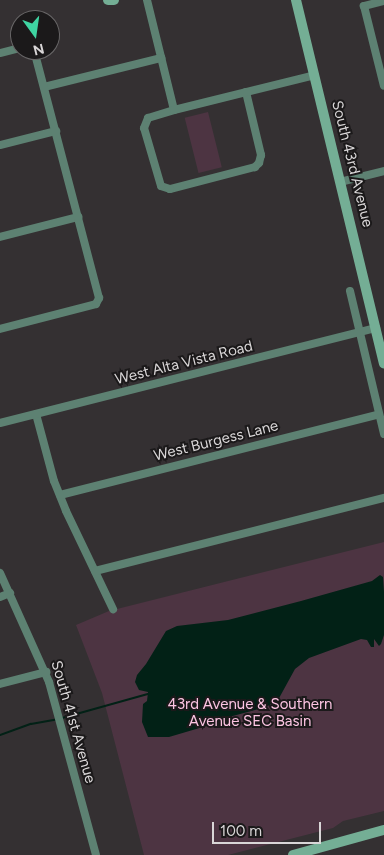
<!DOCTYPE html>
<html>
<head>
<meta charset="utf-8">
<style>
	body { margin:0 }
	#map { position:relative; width:384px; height:855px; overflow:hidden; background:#343032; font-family:Figtree,sans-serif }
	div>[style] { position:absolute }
	.green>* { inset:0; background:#4d3442; transform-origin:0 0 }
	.water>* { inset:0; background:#022116 }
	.stream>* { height:2px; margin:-1px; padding:0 1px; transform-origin:1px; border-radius:1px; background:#022116 }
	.street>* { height:8px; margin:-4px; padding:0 4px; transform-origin:4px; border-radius:4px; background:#5d8172 }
	.secondary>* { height:10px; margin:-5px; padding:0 5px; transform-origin:5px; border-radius:5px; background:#74ae95 }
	span { translate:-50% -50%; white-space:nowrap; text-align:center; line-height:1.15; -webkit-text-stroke:4px #1b191a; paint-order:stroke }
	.street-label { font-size:15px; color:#d9d6d7 }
	.park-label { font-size:15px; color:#fcc4e2 }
	.north { position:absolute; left:10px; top:10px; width:50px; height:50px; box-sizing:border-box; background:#1b191a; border:1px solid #676566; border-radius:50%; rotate:166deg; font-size:14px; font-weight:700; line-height:20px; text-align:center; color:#d9d6d7 }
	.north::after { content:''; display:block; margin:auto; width:18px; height:22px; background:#3fd4a2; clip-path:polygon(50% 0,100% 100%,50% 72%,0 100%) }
	.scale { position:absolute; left:212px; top:822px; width:109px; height:22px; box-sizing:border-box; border:2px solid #d9d6d7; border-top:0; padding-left:6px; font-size:15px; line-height:18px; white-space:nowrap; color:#d9d6d7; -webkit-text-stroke:4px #1b191a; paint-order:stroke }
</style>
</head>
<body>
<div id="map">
	<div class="green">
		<i style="left:208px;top:112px;width:57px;height:24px;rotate:76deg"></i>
		<i style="clip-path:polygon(384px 542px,384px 811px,343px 821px,333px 828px,228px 855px,144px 855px,102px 693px,76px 625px,109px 611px)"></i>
	</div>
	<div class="water">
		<i style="clip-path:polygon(380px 575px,383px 577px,384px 592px,384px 635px,381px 644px,379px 646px,374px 639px,374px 647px,371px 647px,367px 640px,361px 639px,309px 658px,295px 669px,278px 700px,266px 707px,214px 721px,213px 724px,169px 737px,148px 737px,142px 722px,143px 704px,147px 701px,148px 692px,139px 690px,135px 682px,137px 675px,146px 664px,166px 631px,177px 626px,228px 620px,301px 601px,372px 581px)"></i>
	</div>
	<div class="stream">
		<i style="left:62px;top:718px;width:89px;rotate:-15.6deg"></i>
		<i style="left:0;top:735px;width:33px;rotate:-20deg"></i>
		<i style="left:31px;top:724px;width:27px;rotate:-10deg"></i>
	</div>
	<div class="street">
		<i style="left:147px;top:0;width:113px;rotate:76.2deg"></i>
		<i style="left:384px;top:1px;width:21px;rotate:166deg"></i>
		<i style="left:364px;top:6px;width:82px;rotate:76deg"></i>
		<i style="left:0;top:53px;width:21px;rotate:-14deg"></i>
		<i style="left:44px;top:87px;width:121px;rotate:-13.9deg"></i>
		<i style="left:246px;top:92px;width:65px;rotate:76.6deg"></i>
		<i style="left:261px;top:155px;width:8px;rotate:104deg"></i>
		<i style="left:259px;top:163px;width:6px;rotate:135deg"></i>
		<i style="left:255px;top:167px;width:88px;rotate:165.5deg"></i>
		<i style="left:170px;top:189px;width:9px;rotate:-162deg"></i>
		<i style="left:161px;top:186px;width:60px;rotate:-106.3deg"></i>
		<i style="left:144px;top:128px;width:11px;rotate:-68deg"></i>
		<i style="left:148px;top:118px;width:27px;rotate:-17deg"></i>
		<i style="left:174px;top:110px;width:145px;rotate:-13.9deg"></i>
		<i style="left:0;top:145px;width:58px;rotate:-14deg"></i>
		<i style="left:340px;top:182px;width:45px;rotate:-14deg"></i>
		<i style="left:0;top:237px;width:81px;rotate:-14.4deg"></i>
		<i style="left:350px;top:291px;width:147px;rotate:76.6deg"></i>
		<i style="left:0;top:329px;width:99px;rotate:-14.6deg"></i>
		<i style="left:96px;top:304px;width:7px;rotate:-63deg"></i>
		<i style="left:99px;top:298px;width:256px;rotate:-104.7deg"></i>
		<i style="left:36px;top:414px;width:69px;rotate:75deg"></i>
		<i style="left:54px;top:481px;width:32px;rotate:68deg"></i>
		<i style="left:66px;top:511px;width:109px;rotate:64.4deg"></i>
		<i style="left:0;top:423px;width:388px;rotate:-14.2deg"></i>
		<i style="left:60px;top:495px;width:329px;rotate:-14.2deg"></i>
		<i style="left:95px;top:571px;width:298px;rotate:-14.2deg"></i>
		<i style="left:0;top:573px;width:120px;rotate:65.8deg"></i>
		<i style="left:49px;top:682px;width:179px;rotate:74.8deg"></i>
		<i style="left:0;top:597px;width:11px;rotate:-22deg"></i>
		<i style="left:0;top:684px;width:48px;rotate:-14.6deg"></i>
	</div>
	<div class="secondary">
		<i style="left:108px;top:0;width:6px"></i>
		<i style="left:296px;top:0;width:374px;rotate:76.4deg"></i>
		<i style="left:293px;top:855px;width:94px;rotate:-15.4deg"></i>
	</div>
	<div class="street-label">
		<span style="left:352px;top:164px;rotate:76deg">South 43rd Avenue</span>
		<span style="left:184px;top:363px;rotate:-14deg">West Alta Vista Road</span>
		<span style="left:216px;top:441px;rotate:-14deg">West Burgess Lane</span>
		<span style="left:73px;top:722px;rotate:74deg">South 41st Avenue</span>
	</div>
	<div class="park-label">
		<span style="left:250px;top:713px">43rd Avenue &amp; Southern<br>Avenue SEC Basin</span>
	</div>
	<div class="north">N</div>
	<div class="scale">100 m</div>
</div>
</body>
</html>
